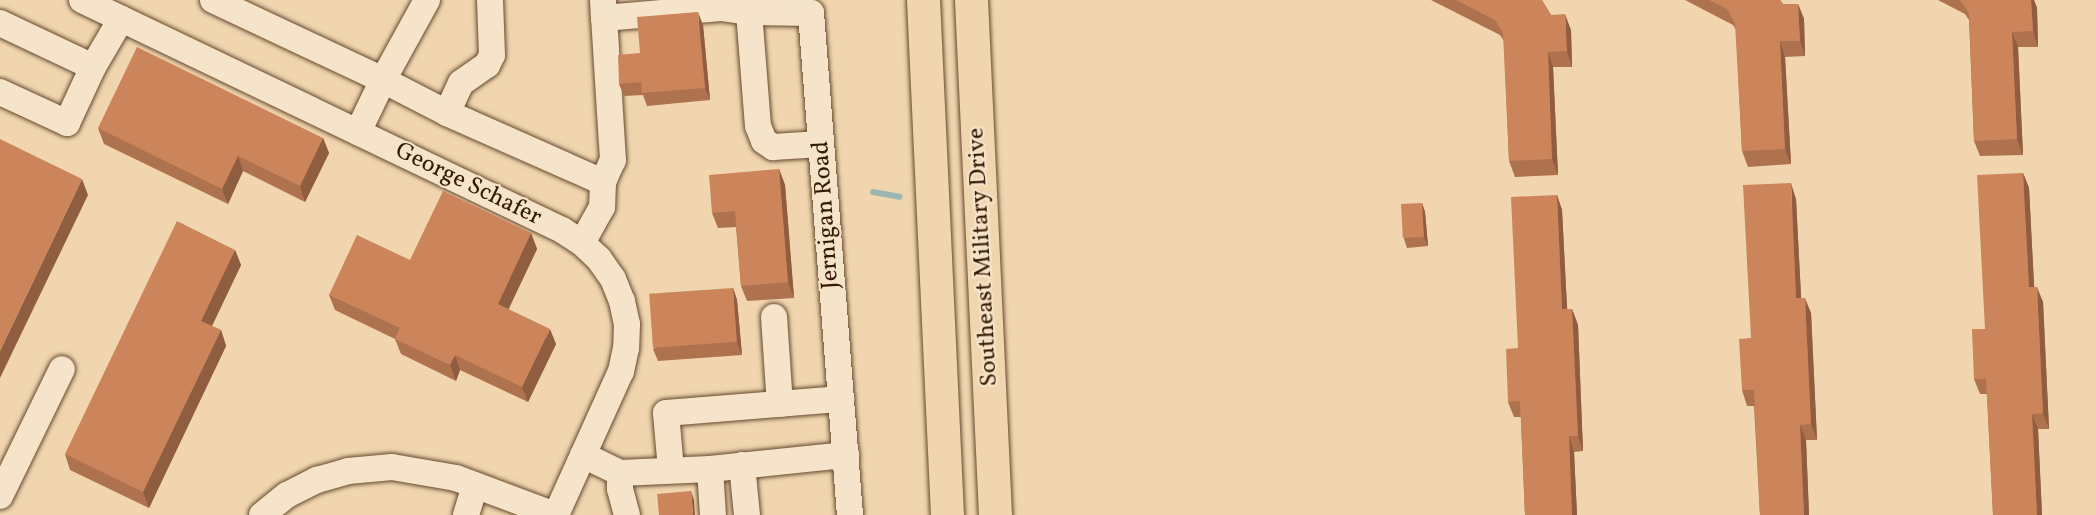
<!DOCTYPE html>
<html>
<head>
<meta charset="utf-8">
<style>
	body { margin:0 }
	#map { position:relative; width:2096px; height:515px; overflow:hidden; background:#f0d5ae; font-family:Vollkorn,serif }
	div>[style] { position:absolute }
	.stream>* { height:6px; margin:-3px; padding:0 3px; transform-origin:3px; border-radius:3px; background:#9cb7b2 }
	.roads { filter:drop-shadow(0 0 2px #65492e) drop-shadow(0 0 2px #65492e) }
	.minor>* { height:26px; margin:-13px; padding:0 13px; transform-origin:13px; border-radius:13px; background:#f5e4ca }
	.major>* { height:33px; margin:-16.5px; padding:0 16.5px; transform-origin:16.5px; border-radius:16.5px; background:#f0d5ae }
	.wall>* { inset:0; background:#af724e }
	.shaded-wall>* { inset:0; background:#8f5d40 }
	.building>* { inset:0; background:#cc855b; transform-origin:0 0 }
	span { translate:-50% -50%; white-space:nowrap; text-align:center; line-height:1.15; -webkit-text-stroke:4.5px #f5e4ca; paint-order:stroke }
	.street-label { font-size:24px; color:#371a03 }
</style>
</head>
<body>
<div id="map">
	<div class="stream">
		<i style="left:873px;top:192px;width:27px;rotate:10deg"></i>
	</div>
	<div class="roads">
		<div class="minor">
			<i style="left:82px;top:0;width:532px;rotate:25.6deg"></i>
			<i style="left:562px;top:230px;width:24px;rotate:33deg"></i>
			<i style="left:582px;top:243px;width:23px;rotate:43deg"></i>
			<i style="left:599px;top:259px;width:24px;rotate:55deg"></i>
			<i style="left:613px;top:279px;width:24px;rotate:68deg"></i>
			<i style="left:622px;top:301px;width:24px;rotate:78deg"></i>
			<i style="left:627px;top:324px;width:24px;rotate:92deg"></i>
			<i style="left:626px;top:348px;width:24px;rotate:102deg"></i>
			<i style="left:621px;top:371px;width:158px;rotate:114.3deg"></i>
			<i style="left:213px;top:0;width:188px;rotate:25.2deg"></i>
			<i style="left:383px;top:80px;width:58px;rotate:115.7deg"></i>
			<i style="left:427px;top:0;width:91px;rotate:118.8deg"></i>
			<i style="left:383px;top:80px;width:72px;rotate:27.3deg"></i>
			<i style="left:447px;top:113px;width:33px;rotate:-65deg"></i>
			<i style="left:461px;top:83px;width:32px;rotate:-35deg"></i>
			<i style="left:487px;top:65px;width:11px;rotate:-63deg"></i>
			<i style="left:492px;top:55px;width:55px;rotate:-92.1deg"></i>
			<i style="left:603px;top:0;width:18px;rotate:87deg"></i>
			<i style="left:604px;top:18px;width:117px;rotate:-4.9deg"></i>
			<i style="left:720px;top:0;width:8px;rotate:83deg"></i>
			<i style="left:721px;top:8px;width:28px;rotate:8deg"></i>
			<i style="left:749px;top:12px;width:62px;rotate:0.9deg"></i>
			<i style="left:811px;top:13px;width:504px;rotate:85.56deg"></i>
			<i style="left:749px;top:12px;width:114px;rotate:85.5deg"></i>
			<i style="left:758px;top:126px;width:16px;rotate:68deg"></i>
			<i style="left:764px;top:141px;width:11px;rotate:34deg"></i>
			<i style="left:773px;top:147px;width:48px;rotate:-3.6deg"></i>
			<i style="left:0;top:23px;width:103px;rotate:25.3deg"></i>
			<i style="left:0;top:92px;width:74px;rotate:24.8deg"></i>
			<i style="left:67px;top:123px;width:62px;rotate:-65.1deg"></i>
			<i style="left:93px;top:67px;width:56px;rotate:-59.7deg"></i>
			<i style="left:447px;top:113px;width:171px;rotate:23.9deg"></i>
			<i style="left:603px;top:182px;width:25px;rotate:92deg"></i>
			<i style="left:602px;top:207px;width:41px;rotate:119.1deg"></i>
			<i style="left:603px;top:182px;width:24px;rotate:-66deg"></i>
			<i style="left:613px;top:160px;width:142px;rotate:-93.6deg"></i>
			<i style="left:774px;top:317px;width:87px;rotate:86.1deg"></i>
			<i style="left:583px;top:455px;width:41px;rotate:25.9deg"></i>
			<i style="left:620px;top:473px;width:90px;rotate:-2.5deg"></i>
			<i style="left:710px;top:469px;width:46px;rotate:86.3deg"></i>
			<i style="left:742px;top:465px;width:50px;rotate:84.3deg"></i>
			<i style="left:710px;top:469px;width:137px;rotate:-5.9deg"></i>
			<i style="left:671px;top:470px;width:57px;rotate:-95deg"></i>
			<i style="left:666px;top:413px;width:176px;rotate:-4.6deg"></i>
			<i style="left:620px;top:473px;width:16px;rotate:90deg"></i>
			<i style="left:620px;top:489px;width:27px;rotate:75deg"></i>
			<i style="left:0;top:496px;width:141px;rotate:-64deg"></i>
			<i style="left:262px;top:515px;width:32px;rotate:-39deg"></i>
			<i style="left:287px;top:495px;width:34px;rotate:-27deg"></i>
			<i style="left:317px;top:480px;width:32px;rotate:-16deg"></i>
			<i style="left:348px;top:471px;width:44px;rotate:-5.2deg"></i>
			<i style="left:392px;top:467px;width:65px;rotate:9.8deg"></i>
			<i style="left:456px;top:478px;width:106px;rotate:20.5deg"></i>
			<i style="left:466px;top:515px;width:31px;rotate:-73deg"></i>
		</div>
		<div class="major">
			<i style="left:923px;top:0;width:516px;rotate:87.33deg"></i>
			<i style="left:971px;top:0;width:516px;rotate:87.33deg"></i>
		</div>
	</div>
	<div class="wall">
		<i style="clip-path:polygon(1431px 0,1542px 0,1551px 15px,1571px 30px,1572px 67px,1553px 67px,1558px 175px,1515px 177px,1509px 161px,1504px 41px,1500px 35px)"></i>
		<i style="clip-path:polygon(1685px 0,1780px 0,1783px 4px,1798px 4px,1804px 19px,1805px 56px,1785px 57px,1791px 164px,1748px 167px,1742px 151px,1736px 30px,1733px 25px)"></i>
		<i style="clip-path:polygon(1938px 0,2034px 0,2037px 8px,2038px 47px,2018px 47px,2023px 155px,1980px 156px,1974px 141px,1969px 20px,1965px 14px)"></i>
		<i style="clip-path:polygon(703px 25px,710px 100px,647px 106px,643px 95px,624px 96px,619px 84px,640px 53px)"></i>
		<i style="clip-path:polygon(98px 128px,323px 138px,329px 153px,305px 202px,243px 171px,228px 204px,104px 144px)"></i>
		<i style="clip-path:polygon(779px 169px,785px 185px,794px 298px,747px 301px,741px 286px,736px 227px,718px 228px,712px 213px)"></i>
		<i style="clip-path:polygon(2023px 173px,2029px 188px,2034px 287px,2043px 302px,2049px 429px,2038px 429px,2042px 515px,1993px 515px,1987px 394px,1980px 394px,1974px 379px)"></i>
		<i style="clip-path:polygon(1557px 195px,1562px 210px,1567px 309px,1572px 309px,1578px 325px,1583px 451px,1574px 452px,1577px 515px,1525px 515px,1521px 417px,1514px 417px,1508px 402px,1518px 348px)"></i>
		<i style="clip-path:polygon(1796px 199px,1801px 298px,1811px 313px,1817px 440px,1806px 440px,1809px 515px,1760px 515px,1754px 406px,1747px 406px,1742px 390px,1751px 338px)"></i>
		<i style="clip-path:polygon(1422px 203px,1425px 212px,1428px 246px,1407px 248px,1404px 239px)"></i>
		<i style="clip-path:polygon(531px 233px,537px 249px,508px 309px,556px 344px,528px 402px,460px 370px,456px 381px,401px 354px,395px 339px,335px 310px,329px 295px,410px 260px)"></i>
		<i style="clip-path:polygon(235px 250px,241px 265px,212px 326px,221px 330px,226px 346px,149px 508px,70px 470px,65px 454px)"></i>
		<i style="clip-path:polygon(733px 288px,737px 300px,742px 355px,658px 361px,653px 349px)"></i>
	</div>
	<div class="shaded-wall">
		<i style="clip-path:polygon(2031px 0,2034px 0,2037px 8px,2038px 47px,2033px 31px)"></i>
		<i style="clip-path:polygon(1798px 4px,1804px 19px,1805px 56px,1800px 41px)"></i>
		<i style="clip-path:polygon(698px 12px,703px 25px,710px 100px,705px 88px)"></i>
		<i style="clip-path:polygon(1565px 14px,1571px 30px,1572px 67px,1567px 51px)"></i>
		<i style="clip-path:polygon(2012px 32px,2018px 47px,2023px 155px,2017px 139px)"></i>
		<i style="clip-path:polygon(1780px 41px,1785px 57px,1791px 164px,1785px 149px)"></i>
		<i style="clip-path:polygon(1548px 52px,1553px 67px,1558px 175px,1552px 159px)"></i>
		<i style="clip-path:polygon(323px 138px,329px 153px,305px 202px,300px 186px)"></i>
		<i style="clip-path:polygon(238px 156px,243px 171px,228px 204px,222px 189px)"></i>
		<i style="clip-path:polygon(779px 169px,785px 185px,794px 298px,788px 282px)"></i>
		<i style="clip-path:polygon(2023px 173px,2029px 188px,2035px 303px,2029px 287px)"></i>
		<i style="clip-path:polygon(82px 179px,88px 195px,0 378px,0 351px)"></i>
		<i style="clip-path:polygon(1791px 183px,1796px 199px,1802px 314px,1796px 298px)"></i>
		<i style="clip-path:polygon(1557px 195px,1562px 210px,1568px 325px,1562px 309px)"></i>
		<i style="clip-path:polygon(1422px 203px,1425px 212px,1428px 246px,1424px 237px)"></i>
		<i style="clip-path:polygon(531px 233px,537px 249px,504px 319px,498px 304px)"></i>
		<i style="clip-path:polygon(235px 250px,241px 265px,207px 336px,201px 321px)"></i>
		<i style="clip-path:polygon(2037px 287px,2043px 302px,2049px 429px,2043px 413px)"></i>
		<i style="clip-path:polygon(733px 288px,737px 300px,742px 355px,737px 342px)"></i>
		<i style="clip-path:polygon(1805px 298px,1811px 313px,1817px 440px,1811px 424px)"></i>
		<i style="clip-path:polygon(1572px 309px,1578px 325px,1583px 451px,1578px 436px)"></i>
		<i style="clip-path:polygon(550px 329px,556px 344px,528px 402px,522px 387px)"></i>
		<i style="clip-path:polygon(221px 330px,226px 346px,149px 508px,143px 492px)"></i>
		<i style="clip-path:polygon(455px 355px,460px 370px,456px 381px,450px 365px)"></i>
		<i style="clip-path:polygon(2032px 414px,2038px 429px,2042px 515px,2037px 515px)"></i>
		<i style="clip-path:polygon(1800px 425px,1806px 440px,1809px 515px,1804px 515px)"></i>
		<i style="clip-path:polygon(1569px 436px,1574px 452px,1577px 515px,1572px 515px)"></i>
		<i style="clip-path:polygon(691px 491px,694px 500px,695px 515px,693px 515px)"></i>
	</div>
	<div class="building">
		<i style="clip-path:polygon(1456px 0,1542px 0,1551px 15px,1565px 14px,1567px 51px,1548px 52px,1552px 159px,1509px 161px,1503px 33px,1495px 20px)"></i>
		<i style="clip-path:polygon(1709px 0,1780px 0,1783px 4px,1798px 4px,1800px 41px,1780px 41px,1785px 149px,1742px 151px,1735px 23px,1727px 9px)"></i>
		<i style="clip-path:polygon(1960px 0,2031px 0,2033px 31px,2012px 32px,2017px 139px,1974px 141px,1969px 13px)"></i>
		<i style="clip-path:polygon(698px 12px,705px 88px,642px 93px,641px 82px,619px 84px,618px 55px,640px 53px,637px 17px)"></i>
		<i style="clip-path:polygon(137px 47px,323px 138px,300px 186px,238px 156px,222px 189px,98px 128px)"></i>
		<i style="clip-path:polygon(0 139px,82px 179px,0 351px)"></i>
		<i style="clip-path:polygon(779px 169px,788px 282px,741px 286px,735px 211px,712px 213px,709px 175px)"></i>
		<i style="clip-path:polygon(2023px 173px,2029px 287px,2037px 287px,2043px 413px,2032px 414px,2037px 515px,1993px 515px,1986px 379px,1974px 379px,1972px 329px,1985px 329px,1977px 175px)"></i>
		<i style="clip-path:polygon(1791px 183px,1796px 298px,1805px 298px,1811px 424px,1800px 425px,1804px 515px,1760px 515px,1754px 390px,1742px 390px,1739px 339px,1751px 338px,1743px 185px)"></i>
		<i style="clip-path:polygon(443px 191px,531px 233px,498px 304px,550px 329px,522px 387px,455px 355px,450px 365px,395px 339px,400px 328px,329px 295px,357px 235px,410px 260px)"></i>
		<i style="clip-path:polygon(1557px 195px,1562px 309px,1572px 309px,1578px 436px,1569px 436px,1572px 515px,1525px 515px,1520px 401px,1508px 402px,1506px 349px,1518px 348px,1511px 197px)"></i>
		<i style="left:1422px;top:203px;width:34px;height:21px;rotate:87deg"></i>
		<i style="clip-path:polygon(177px 221px,235px 250px,201px 321px,221px 330px,143px 492px,65px 454px)"></i>
		<i style="left:733px;top:288px;width:54px;height:84px;rotate:86deg"></i>
		<i style="left:691px;top:491px;width:24px;height:34px;rotate:85deg"></i>
	</div>
	<div class="street-label">
		<span style="left:468px;top:185px;rotate:26deg">George Schafer</span>
		<span style="left:827px;top:215px;rotate:-94deg">Jernigan Road</span>
		<span style="left:984px;top:257px;rotate:-93deg">Southeast Military Drive</span>
	</div>
</div>
</body>
</html>
